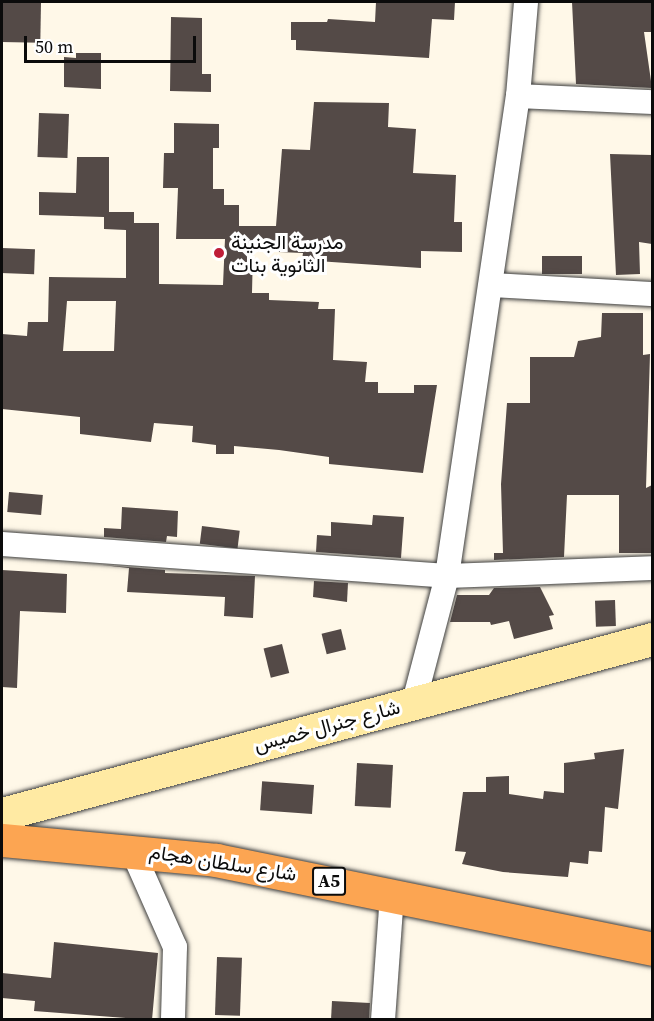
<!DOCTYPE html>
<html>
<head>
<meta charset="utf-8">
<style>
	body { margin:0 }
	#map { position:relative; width:654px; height:1021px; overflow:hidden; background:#fff8e8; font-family:"Source Serif 4",Vazirmatn,serif }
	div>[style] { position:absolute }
	.building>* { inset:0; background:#544a47; transform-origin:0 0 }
	.roads { filter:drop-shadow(0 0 2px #3e3e3e) drop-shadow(0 0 2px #3e3e3e) }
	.minor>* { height:24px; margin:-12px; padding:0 12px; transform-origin:12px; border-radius:12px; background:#fff }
	.secondary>* { height:33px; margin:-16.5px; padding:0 16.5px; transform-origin:16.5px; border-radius:16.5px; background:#ffeaa3 }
	.trunk>* { height:33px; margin:-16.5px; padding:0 16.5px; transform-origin:16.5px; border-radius:16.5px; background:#fca552 }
	.dots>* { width:16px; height:16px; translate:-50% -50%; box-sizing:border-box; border:3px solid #fff; border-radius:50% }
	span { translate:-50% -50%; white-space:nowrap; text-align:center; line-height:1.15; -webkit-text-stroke:6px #fff; paint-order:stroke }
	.shield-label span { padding:2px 4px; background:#fff; border:2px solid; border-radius:4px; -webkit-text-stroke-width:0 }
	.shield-label { font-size:18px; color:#0b0b0b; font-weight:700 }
	.poi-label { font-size:20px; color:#0b0b0b }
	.left { translate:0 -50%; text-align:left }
	.street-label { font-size:20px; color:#0b0b0b }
	.frame { position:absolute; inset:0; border:3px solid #0b0b0b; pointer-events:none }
	.scale { position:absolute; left:24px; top:36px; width:172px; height:27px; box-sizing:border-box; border:3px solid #0b0b0b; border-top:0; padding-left:8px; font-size:18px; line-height:21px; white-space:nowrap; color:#0b0b0b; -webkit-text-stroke:4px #fff; paint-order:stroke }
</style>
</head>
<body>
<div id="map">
	<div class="building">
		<i style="left:2px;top:2px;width:39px;height:40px;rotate:1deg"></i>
		<i style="clip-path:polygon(376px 2px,455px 2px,454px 20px,432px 19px,429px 58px,296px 50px,296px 40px,291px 40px,291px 22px,327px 22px,328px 19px,375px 22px)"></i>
		<i style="clip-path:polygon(572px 2px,652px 2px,652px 32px,644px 32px,652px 88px,576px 84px)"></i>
		<i style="clip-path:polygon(171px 17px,202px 18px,202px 74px,211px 74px,211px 92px,170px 91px)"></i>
		<i style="clip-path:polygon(76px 53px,101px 53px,101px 89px,64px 87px,64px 57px,76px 58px)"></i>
		<i style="clip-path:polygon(evenodd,314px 102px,389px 103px,388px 127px,416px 129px,413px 173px,456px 175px,454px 222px,462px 222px,462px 252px,421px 251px,421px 268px,302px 260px,303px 253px,253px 251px,252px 293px,269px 293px,269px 300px,319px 302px,318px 309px,335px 309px,333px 360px,367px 362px,365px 382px,378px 382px,378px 393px,414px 393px,414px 385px,437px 385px,423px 473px,329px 464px,329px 457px,279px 450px,234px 446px,234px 454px,216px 454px,216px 445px,192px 442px,193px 426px,154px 423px,151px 442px,80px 434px,80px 417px,2px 409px,2px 334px,27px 336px,28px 322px,48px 322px,49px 277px,126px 278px,126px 230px,104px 229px,104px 217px,39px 215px,39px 192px,76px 193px,77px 157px,109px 157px,109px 212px,134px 212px,134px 223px,159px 223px,159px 284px,223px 285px,225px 239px,176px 239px,178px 188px,163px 188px,164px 153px,174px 153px,174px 123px,219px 124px,219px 148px,213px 148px,213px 189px,224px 189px,224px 205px,239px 205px,239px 226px,276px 226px,282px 149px,310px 150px,314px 102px,67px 301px,116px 301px,114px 351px,63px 351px,67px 301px)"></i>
		<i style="left:39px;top:113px;width:30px;height:44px;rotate:2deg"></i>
		<i style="clip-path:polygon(610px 154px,652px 155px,652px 244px,639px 242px,640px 274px,616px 275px)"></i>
		<i style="left:2px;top:248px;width:33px;height:25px;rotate:2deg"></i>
		<i style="left:542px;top:256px;width:40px;height:18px"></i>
		<i style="clip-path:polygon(602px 313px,643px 313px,643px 355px,650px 354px,646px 488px,652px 485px,652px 553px,619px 553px,619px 495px,567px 495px,564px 557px,494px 560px,494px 553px,503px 553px,501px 484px,507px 403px,530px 403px,530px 357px,574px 357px,578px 341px,601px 337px)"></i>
		<i style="left:9px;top:492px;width:34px;height:20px;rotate:5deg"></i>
		<i style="clip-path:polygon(122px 507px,178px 511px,177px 537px,167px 536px,166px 542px,104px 537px,104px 528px,121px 529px)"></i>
		<i style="clip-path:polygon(373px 515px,404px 517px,401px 558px,316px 552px,317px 535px,331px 536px,331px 522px,372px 525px)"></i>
		<i style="left:202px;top:526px;width:38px;height:18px;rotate:7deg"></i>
		<i style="clip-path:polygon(102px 565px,165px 570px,165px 573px,255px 576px,253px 618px,224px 616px,225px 597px,127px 592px,129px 568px)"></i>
		<i style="clip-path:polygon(2px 570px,67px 574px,66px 613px,20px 611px,17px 688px,2px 687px)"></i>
		<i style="clip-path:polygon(314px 581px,348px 583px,347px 602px,313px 597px)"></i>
		<i style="clip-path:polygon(540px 587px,554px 615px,549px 616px,553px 629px,514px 639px,509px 621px,491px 625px,490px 622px,450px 622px,457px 595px,489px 595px,494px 588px)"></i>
		<i style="left:615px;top:600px;width:26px;height:20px;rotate:88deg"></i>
		<i style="left:341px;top:629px;width:21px;height:20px;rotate:76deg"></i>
		<i style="left:282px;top:644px;width:30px;height:19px;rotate:76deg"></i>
		<i style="clip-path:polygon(624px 749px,618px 809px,605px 807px,602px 852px,589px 851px,588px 864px,570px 862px,568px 877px,503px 872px,462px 864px,466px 852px,455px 851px,463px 792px,486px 792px,486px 777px,509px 776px,509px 794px,543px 799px,544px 791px,564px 793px,564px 763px,595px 759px,594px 753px)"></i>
		<i style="left:357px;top:763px;width:36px;height:43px;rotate:3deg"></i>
		<i style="left:314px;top:785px;width:29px;height:52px;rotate:94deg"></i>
		<i style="clip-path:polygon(54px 942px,158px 953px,152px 1020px,34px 1011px,35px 1001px,2px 998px,2px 973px,51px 978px)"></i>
		<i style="left:217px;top:957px;width:25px;height:58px;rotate:2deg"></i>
		<i style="left:332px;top:1001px;width:38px;height:19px;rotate:3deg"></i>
	</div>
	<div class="roads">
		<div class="minor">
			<i style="left:518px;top:96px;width:134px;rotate:2.6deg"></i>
			<i style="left:491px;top:285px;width:161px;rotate:3.2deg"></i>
			<i style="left:2px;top:544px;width:446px;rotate:4.1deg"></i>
			<i style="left:447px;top:576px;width:205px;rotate:-2.2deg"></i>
			<i style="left:414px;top:702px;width:130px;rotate:-75.3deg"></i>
			<i style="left:447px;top:576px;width:485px;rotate:-81.6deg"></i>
			<i style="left:518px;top:96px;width:94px;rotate:-85.1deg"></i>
			<i style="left:132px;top:850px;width:106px;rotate:66.1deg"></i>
			<i style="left:175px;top:947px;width:73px;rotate:91.6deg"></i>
			<i style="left:383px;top:1020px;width:126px;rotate:-85.9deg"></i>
		</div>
		<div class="secondary">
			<i style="left:2px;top:814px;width:673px;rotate:-15.07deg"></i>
		</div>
		<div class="trunk">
			<i style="left:2px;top:840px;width:215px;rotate:5.3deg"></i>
			<i style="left:216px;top:860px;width:445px;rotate:11.5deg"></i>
		</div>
	</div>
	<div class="dots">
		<i style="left:219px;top:253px;background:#bf1e39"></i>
	</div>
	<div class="shield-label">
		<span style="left:329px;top:881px">A5</span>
	</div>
	<div class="poi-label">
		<span class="left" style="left:231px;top:254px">مدرسة الجنينة<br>الثانوية بنات</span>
	</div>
	<div class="street-label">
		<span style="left:327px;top:726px;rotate:-15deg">شارع جنرال خميس</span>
		<span style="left:223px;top:863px;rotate:9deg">شارع سلطان هجام</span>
	</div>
	<div class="frame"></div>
	<div class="scale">50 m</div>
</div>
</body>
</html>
